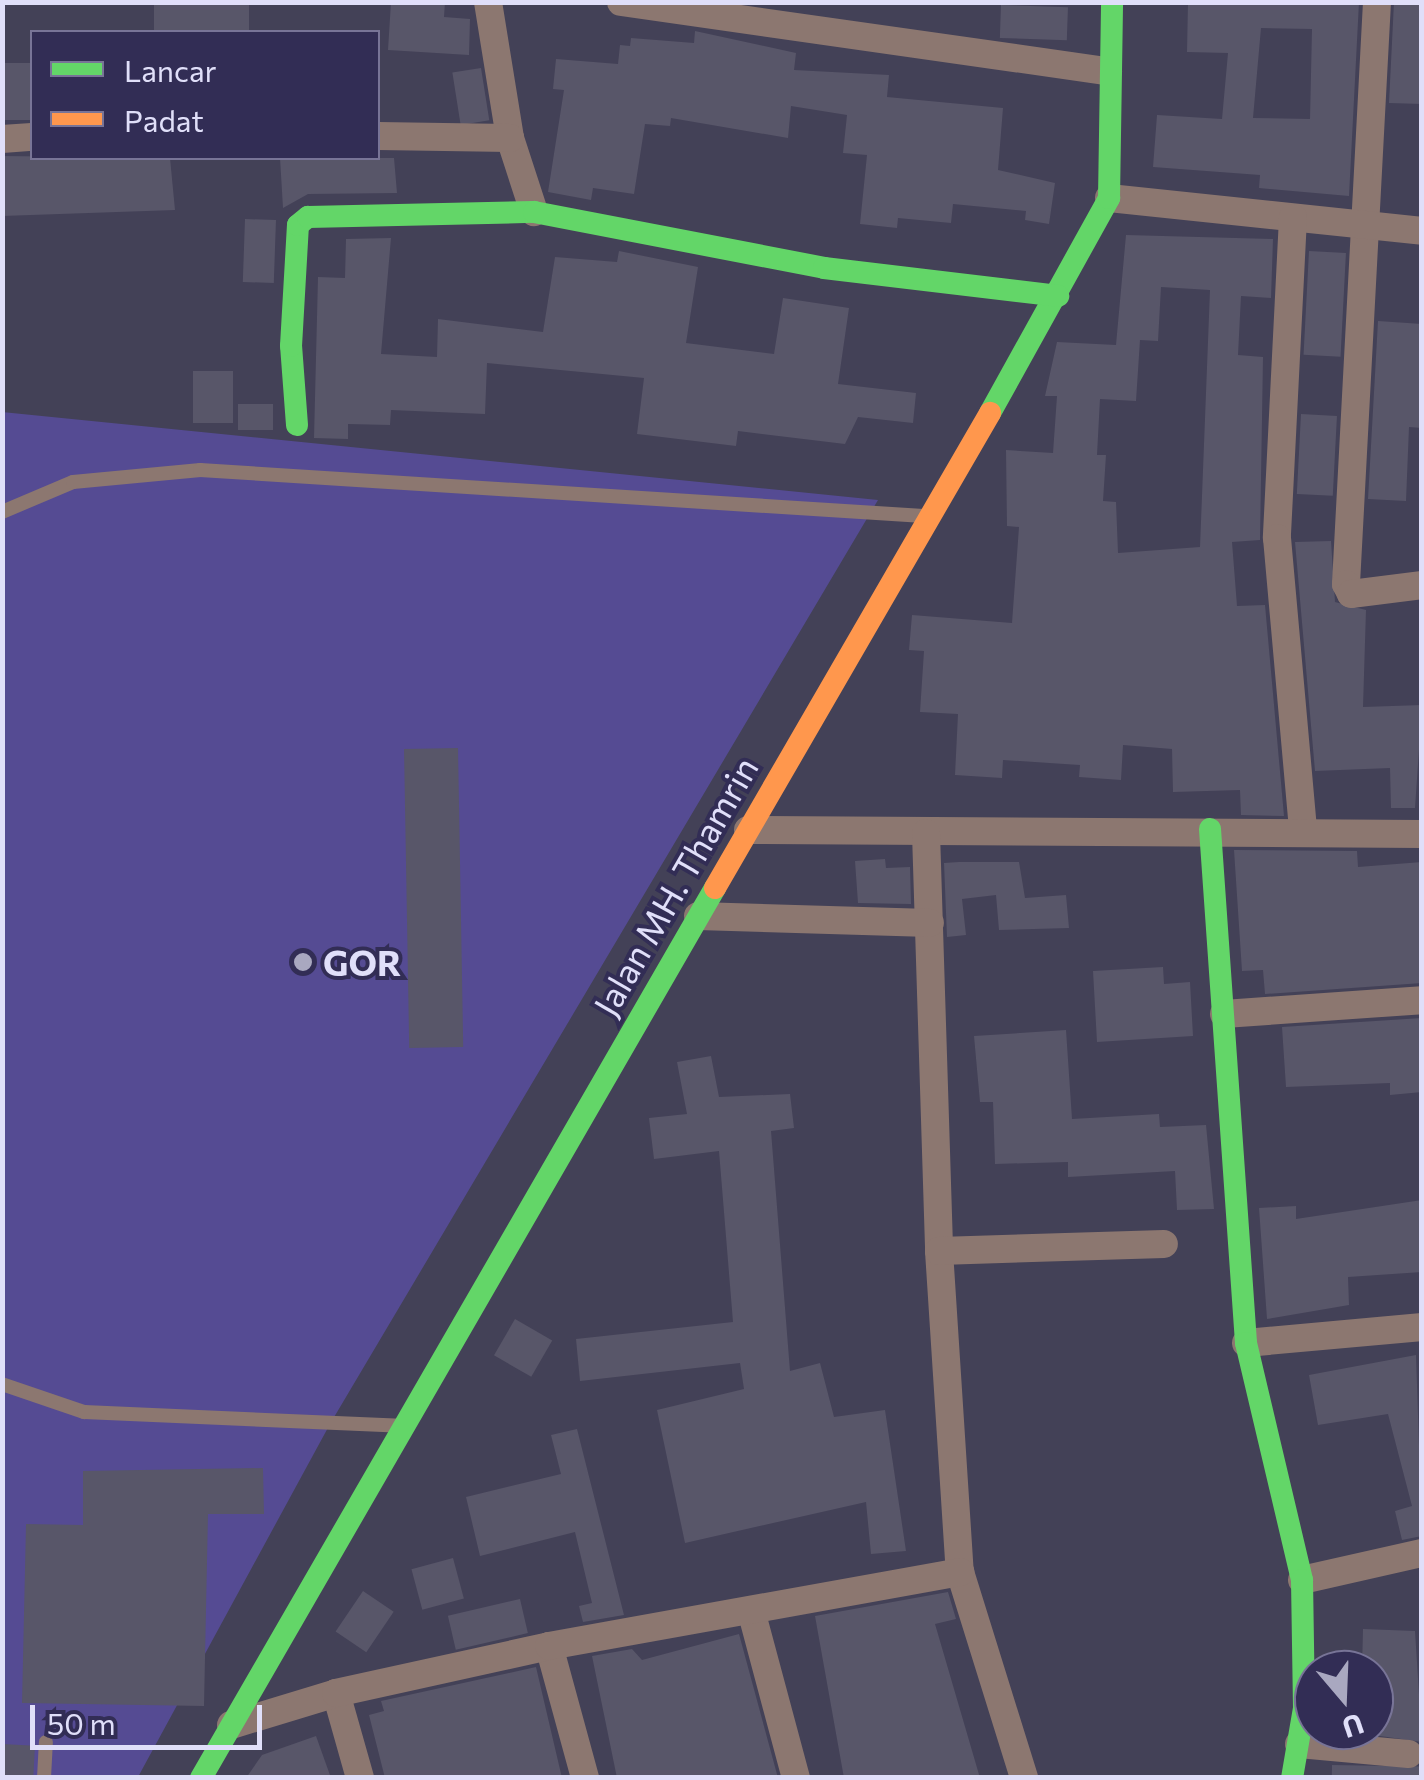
<!DOCTYPE html>
<html>
<head>
<meta charset="utf-8">
<style>
	body { margin:0 }
	#map { position:relative; width:1424px; height:1780px; overflow:hidden; background:#434157; font-family:Commissioner,sans-serif }
	div>[style] { position:absolute }
	.green>* { inset:0; background:#554b93 }
	.building>* { inset:0; background:#585669; transform-origin:0 0 }
	.lane>* { height:14px; margin:-7px; padding:0 7px; transform-origin:7px; border-radius:7px; background:#8c7770 }
	.street>* { height:28px; margin:-14px; padding:0 14px; transform-origin:14px; border-radius:14px; background:#8c7770 }
	.fast>* { height:22px; margin:-11px; padding:0 11px; transform-origin:11px; border-radius:11px; background:#63d668 }
	.slow>* { height:22px; margin:-11px; padding:0 11px; transform-origin:11px; border-radius:11px; background:#ff974d }
	.dots>* { width:28px; height:28px; translate:-50% -50%; box-sizing:border-box; border:5px solid #322d55; border-radius:50% }
	span { translate:-50% -50%; white-space:nowrap; text-align:center; line-height:1.15; -webkit-text-stroke:8px #322d55; paint-order:stroke }
	.street-label { font-size:35px; color:#e0dff9 }
	.poi-label { font-size:35px; color:#e0dff9; font-weight:700 }
	.left { translate:0 -50%; text-align:left }
	.frame { position:absolute; inset:0; border:5px solid #e0dff9; pointer-events:none }
	.legend { position:absolute; left:30px; top:30px; width:350px; height:130px; box-sizing:border-box; background:#322d55; border:2px solid #787497; margin:0; padding:12px 18px; list-style:none; font-size:30px; color:#e0dff9 }
	.legend li { display:flex; align-items:center; gap:20px; height:50px }
	.legend b { width:50px; border:2px solid #787497 }
	.north { position:absolute; left:1294px; top:1650px; width:100px; height:100px; box-sizing:border-box; background:#322d55; border:2px solid #787497; border-radius:50%; rotate:161deg; font-size:28px; font-weight:700; line-height:40px; text-align:center; color:#e0dff9 }
	.north::after { content:''; display:block; margin:auto; width:35px; height:45px; background:#a9a8c0; clip-path:polygon(50% 0,100% 100%,50% 72%,0 100%) }
	.scale { position:absolute; left:30px; top:1705px; width:232px; height:45px; box-sizing:border-box; border:5px solid #e0dff9; border-top:0; padding-left:12px; font-size:30px; line-height:35px; white-space:nowrap; color:#e0dff9; -webkit-text-stroke:8px #322d55; paint-order:stroke }
</style>
</head>
<body>
<div id="map">
	<div class="green">
		<i style="clip-path:polygon(2px 412px,878px 500px,330px 1424px,138px 1777px,3px 1777px)"></i>
	</div>
	<div class="building">
		<i style="left:154px;top:2px;width:95px;height:30px"></i>
		<i style="clip-path:polygon(391px 2px,445px 2px,444px 17px,470px 19px,469px 55px,388px 50px)"></i>
		<i style="clip-path:polygon(evenodd,1188px 2px,1359px 2px,1349px 196px,1259px 188px,1260px 175px,1153px 167px,1157px 115px,1222px 119px,1228px 53px,1187px 52px,1188px 2px,1261px 28px,1312px 29px,1310px 119px,1253px 118px,1261px 28px)"></i>
		<i style="clip-path:polygon(1394px 2px,1422px 2px,1422px 104px,1389px 103px)"></i>
		<i style="left:1001px;top:5px;width:67px;height:33px;rotate:2deg"></i>
		<i style="clip-path:polygon(695px 31px,796px 53px,794px 70px,889px 75px,887px 97px,1003px 108px,998px 170px,1055px 183px,1049px 224px,1025px 220px,1026px 211px,953px 204px,951px 223px,898px 218px,897px 228px,860px 224px,867px 155px,843px 153px,847px 115px,791px 106px,788px 138px,671px 118px,670px 126px,645px 124px,634px 194px,593px 188px,591px 200px,548px 192px,564px 90px,553px 89px,556px 59px,618px 64px,620px 45px,630px 46px,631px 38px,694px 43px)"></i>
		<i style="left:32px;top:63px;width:57px;height:30px;rotate:90deg"></i>
		<i style="left:481px;top:68px;width:53px;height:29px;rotate:81deg"></i>
		<i style="clip-path:polygon(2px 156px,170px 158px,175px 210px,2px 216px)"></i>
		<i style="clip-path:polygon(280px 158px,394px 158px,397px 193px,308px 194px,283px 208px)"></i>
		<i style="left:245px;top:219px;width:31px;height:63px;rotate:2deg"></i>
		<i style="clip-path:polygon(evenodd,1126px 235px,1273px 239px,1271px 298px,1241px 296px,1238px 355px,1263px 357px,1260px 540px,1232px 542px,1237px 606px,1265px 605px,1284px 816px,1241px 815px,1240px 790px,1173px 792px,1172px 749px,1123px 745px,1121px 780px,1079px 777px,1080px 765px,1003px 760px,1002px 778px,955px 775px,958px 714px,920px 712px,924px 651px,909px 650px,912px 615px,1012px 623px,1019px 527px,1007px 526px,1006px 450px,1053px 453px,1057px 396px,1045px 396px,1057px 342px,1116px 345px,1126px 235px,1161px 287px,1210px 290px,1200px 547px,1118px 553px,1116px 502px,1103px 501px,1106px 455px,1097px 455px,1100px 399px,1136px 401px,1140px 340px,1158px 341px,1161px 287px)"></i>
		<i style="clip-path:polygon(391px 238px,381px 354px,437px 357px,438px 319px,543px 332px,555px 257px,617px 262px,619px 251px,698px 267px,686px 343px,774px 354px,783px 298px,849px 308px,838px 384px,916px 393px,913px 423px,858px 417px,845px 444px,738px 431px,736px 446px,637px 434px,644px 378px,487px 363px,485px 414px,391px 410px,390px 425px,348px 424px,348px 439px,314px 438px,318px 277px,345px 278px,346px 239px)"></i>
		<i style="left:1309px;top:251px;width:37px;height:104px;rotate:3deg"></i>
		<i style="clip-path:polygon(1378px 321px,1422px 324px,1422px 428px,1409px 427px,1406px 501px,1368px 499px)"></i>
		<i style="left:193px;top:371px;width:40px;height:52px"></i>
		<i style="left:238px;top:404px;width:35px;height:26px"></i>
		<i style="left:1301px;top:414px;width:36px;height:80px;rotate:3deg"></i>
		<i style="clip-path:polygon(1331px 541px,1335px 602px,1366px 610px,1363px 707px,1422px 705px,1415px 808px,1391px 808px,1390px 768px,1315px 771px,1295px 542px)"></i>
		<i style="left:458px;top:748px;width:299px;height:54px;rotate:89deg"></i>
		<i style="clip-path:polygon(1234px 850px,1357px 851px,1358px 867px,1422px 862px,1422px 983px,1265px 994px,1263px 970px,1242px 971px)"></i>
		<i style="clip-path:polygon(885px 859px,886px 868px,910px 867px,911px 904px,858px 903px,855px 861px)"></i>
		<i style="clip-path:polygon(959px 862px,1019px 862px,1025px 898px,1066px 895px,1069px 928px,999px 930px,996px 895px,962px 899px,966px 935px,947px 937px,944px 863px)"></i>
		<i style="clip-path:polygon(1163px 967px,1164px 984px,1190px 982px,1193px 1036px,1097px 1042px,1093px 971px)"></i>
		<i style="clip-path:polygon(1422px 1018px,1422px 1092px,1390px 1095px,1390px 1083px,1286px 1087px,1282px 1027px)"></i>
		<i style="clip-path:polygon(1066px 1030px,1072px 1119px,1159px 1114px,1160px 1127px,1206px 1125px,1214px 1209px,1177px 1210px,1175px 1171px,1068px 1177px,1068px 1162px,995px 1164px,993px 1102px,980px 1102px,974px 1036px)"></i>
		<i style="clip-path:polygon(711px 1056px,719px 1097px,790px 1094px,794px 1128px,771px 1131px,790px 1371px,820px 1363px,834px 1417px,885px 1410px,906px 1551px,871px 1554px,866px 1502px,685px 1543px,657px 1410px,744px 1389px,740px 1363px,580px 1381px,576px 1339px,733px 1322px,719px 1151px,654px 1159px,649px 1118px,687px 1114px,677px 1062px)"></i>
		<i style="clip-path:polygon(1422px 1200px,1422px 1272px,1348px 1277px,1349px 1305px,1267px 1319px,1259px 1208px,1296px 1206px,1296px 1219px)"></i>
		<i style="left:515px;top:1319px;width:43px;height:42px;rotate:30deg"></i>
		<i style="clip-path:polygon(1416px 1355px,1422px 1536px,1402px 1540px,1395px 1511px,1412px 1506px,1388px 1414px,1318px 1425px,1309px 1375px)"></i>
		<i style="clip-path:polygon(577px 1429px,624px 1615px,583px 1622px,579px 1606px,592px 1603px,575px 1532px,480px 1556px,466px 1497px,561px 1474px,551px 1435px)"></i>
		<i style="clip-path:polygon(263px 1468px,264px 1514px,208px 1514px,204px 1706px,22px 1703px,26px 1524px,83px 1525px,83px 1471px)"></i>
		<i style="left:453px;top:1558px;width:42px;height:43px;rotate:75deg"></i>
		<i style="left:363px;top:1591px;width:37px;height:49px;rotate:34deg"></i>
		<i style="clip-path:polygon(948px 1592px,956px 1619px,935px 1624px,980px 1778px,844px 1778px,815px 1616px)"></i>
		<i style="left:520px;top:1599px;width:35px;height:74px;rotate:77deg"></i>
		<i style="clip-path:polygon(1363px 1629px,1415px 1631px,1422px 1742px,1338px 1730px,1374px 1730px,1374px 1670px,1362px 1670px)"></i>
		<i style="clip-path:polygon(739px 1634px,778px 1778px,617px 1778px,592px 1656px,632px 1649px,642px 1660px)"></i>
		<i style="clip-path:polygon(536px 1667px,562px 1778px,385px 1778px,369px 1715px,384px 1711px,381px 1701px)"></i>
		<i style="clip-path:polygon(316px 1736px,331px 1778px,246px 1778px,262px 1755px)"></i>
		<i style="left:2px;top:1744px;width:33px;height:34px;rotate:3deg"></i>
		<i style="left:1332px;top:1765px;width:90px;height:13px;rotate:1deg"></i>
	</div>
	<div class="lane">
		<i style="left:2px;top:512px;width:77px;rotate:-22.9deg"></i>
		<i style="left:73px;top:482px;width:128px;rotate:-5.4deg"></i>
		<i style="left:200px;top:470px;width:725px;rotate:3.64deg"></i>
		<i style="left:2px;top:1384px;width:87px;rotate:18.9deg"></i>
		<i style="left:84px;top:1412px;width:317px;rotate:2.5deg"></i>
		<i style="left:44px;top:1778px;width:36px;rotate:-87deg"></i>
	</div>
	<div class="street">
		<i style="left:488px;top:2px;width:138px;rotate:80.8deg"></i>
		<i style="left:510px;top:138px;width:78px;rotate:72deg"></i>
		<i style="left:621px;top:2px;width:492px;rotate:8.1deg"></i>
		<i style="left:1377px;top:2px;width:583px;rotate:93.05deg"></i>
		<i style="left:1346px;top:584px;width:11px;rotate:63deg"></i>
		<i style="left:1351px;top:594px;width:72px;rotate:-7.2deg"></i>
		<i style="left:378px;top:136px;width:132px;rotate:0.9deg"></i>
		<i style="left:2px;top:139px;width:30px;rotate:-4deg"></i>
		<i style="left:1109px;top:198px;width:315px;rotate:6deg"></i>
		<i style="left:1293px;top:218px;width:320px;rotate:92.9deg"></i>
		<i style="left:1277px;top:538px;width:294px;rotate:84.9deg"></i>
		<i style="left:748px;top:830px;width:674px;rotate:0.34deg"></i>
		<i style="left:926px;top:833px;width:418px;rotate:88.2deg"></i>
		<i style="left:939px;top:1251px;width:322px;rotate:86.3deg"></i>
		<i style="left:960px;top:1572px;width:216px;rotate:72.7deg"></i>
		<i style="left:698px;top:916px;width:232px;rotate:1.7deg"></i>
		<i style="left:1224px;top:1014px;width:198px;rotate:-4deg"></i>
		<i style="left:939px;top:1251px;width:225px;rotate:-1.8deg"></i>
		<i style="left:1246px;top:1343px;width:177px;rotate:-5.2deg"></i>
		<i style="left:1302px;top:1580px;width:123px;rotate:-12.7deg"></i>
		<i style="left:752px;top:1614px;width:170px;rotate:75deg"></i>
		<i style="left:549px;top:1646px;width:137px;rotate:74.7deg"></i>
		<i style="left:336px;top:1693px;width:88px;rotate:74.2deg"></i>
		<i style="left:231px;top:1725px;width:110px;rotate:-16.9deg"></i>
		<i style="left:336px;top:1693px;width:218px;rotate:-12.4deg"></i>
		<i style="left:549px;top:1646px;width:418px;rotate:-10.2deg"></i>
		<i style="left:1299px;top:1744px;width:110px;rotate:5.2deg"></i>
	</div>
	<div class="fast">
		<i style="left:990px;top:413px;width:246px;rotate:-61deg"></i>
		<i style="left:1109px;top:198px;width:196px;rotate:-89.1deg"></i>
		<i style="left:297px;top:425px;width:79px;rotate:-94.3deg"></i>
		<i style="left:291px;top:346px;width:121px;rotate:-86.7deg"></i>
		<i style="left:298px;top:225px;width:13px;rotate:-39deg"></i>
		<i style="left:308px;top:217px;width:226px;rotate:-1.3deg"></i>
		<i style="left:534px;top:212px;width:295px;rotate:10.9deg"></i>
		<i style="left:824px;top:268px;width:236px;rotate:6.8deg"></i>
		<i style="left:1210px;top:829px;width:515px;rotate:85.99deg"></i>
		<i style="left:1246px;top:1343px;width:244px;rotate:76.7deg"></i>
		<i style="left:1302px;top:1580px;width:128px;rotate:89.1deg"></i>
		<i style="left:1304px;top:1708px;width:71px;rotate:99.7deg"></i>
		<i style="left:201px;top:1778px;width:1028px;rotate:-59.99deg"></i>
	</div>
	<div class="slow">
		<i style="left:715px;top:888px;width:549px;rotate:-59.93deg"></i>
	</div>
	<div class="dots">
		<i style="left:303px;top:962px;background:#a9a8c0"></i>
	</div>
	<div class="street-label">
		<span style="left:675px;top:886px;rotate:-60deg">Jalan MH. Thamrin</span>
	</div>
	<div class="poi-label">
		<span class="left" style="left:323px;top:962px">GOR</span>
	</div>
	<div class="frame"></div>
	<ul class="legend">
	<li><b style="height:12px;background:#63d668"></b>Lancar</li>
	<li><b style="height:12px;background:#ff974d"></b>Padat</li>
	</ul>
	<div class="north">U</div>
	<div class="scale">50 m</div>
</div>
</body>
</html>
